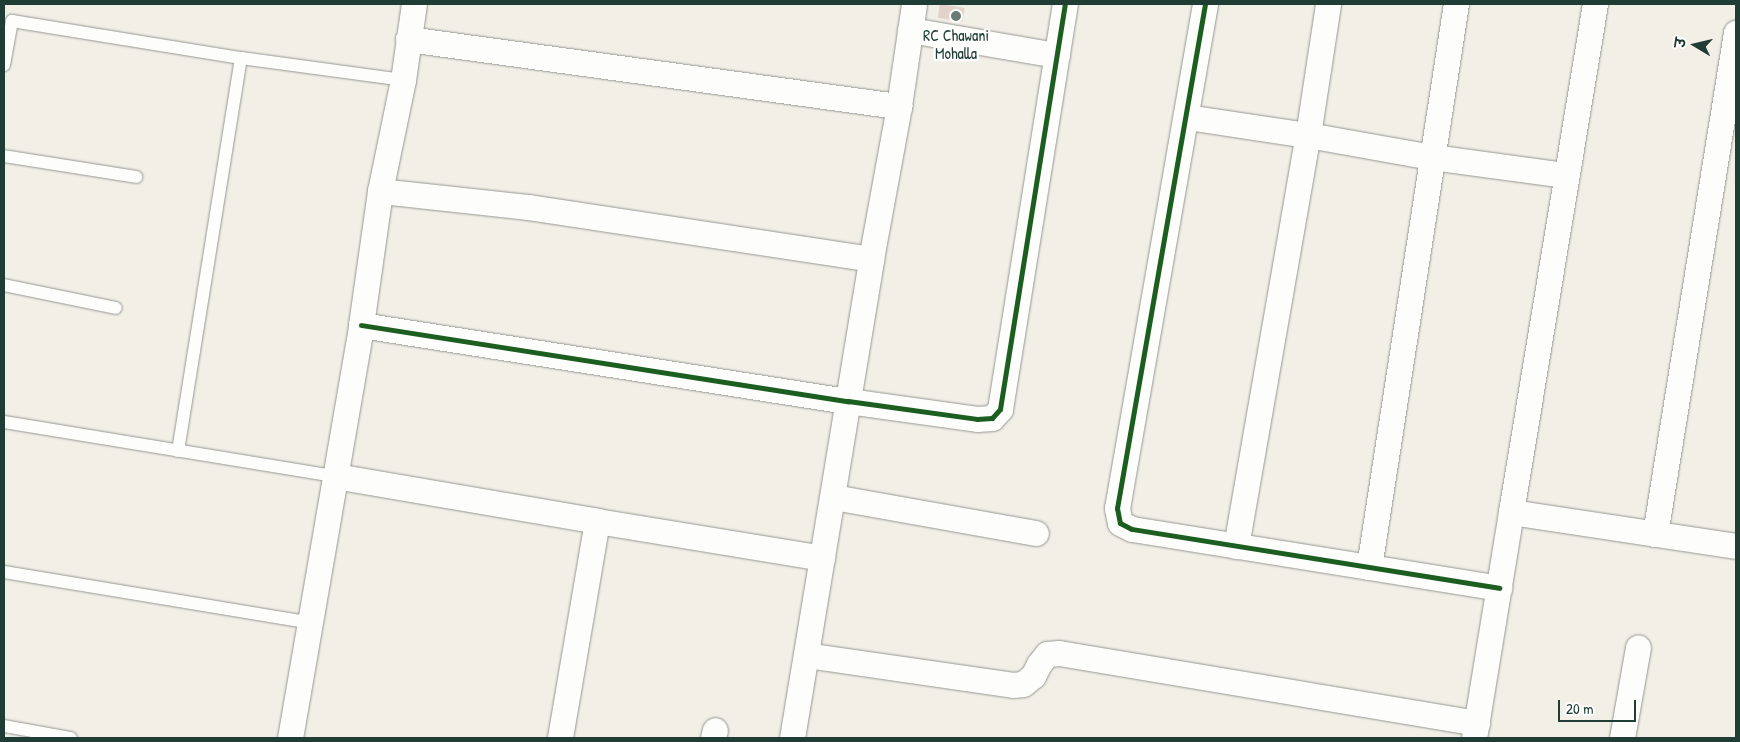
<!DOCTYPE html>
<html>
<head>
<meta charset="utf-8">
<style>
	body { margin:0 }
	#map { position:relative; width:1740px; height:742px; overflow:hidden; background:#f2efe7; font-family:"Patrick Hand","Playpen Sans Deva",sans-serif }
	div>[style] { position:absolute }
	.building>* { inset:0; background:#e3d2ca; transform-origin:0 0 }
	.roads { filter:drop-shadow(0 0 1px #949892) drop-shadow(0 0 1px #949892) }
	.lane>* { height:12px; margin:-6px; padding:0 6px; transform-origin:6px; border-radius:6px; background:#fdfdfb }
	.street>* { height:25px; margin:-12.5px; padding:0 12.5px; transform-origin:12.5px; border-radius:12.5px; background:#fdfdfb }
	.cycleway>* { height:5px; margin:-2.5px; padding:0 2.5px; transform-origin:2.5px; border-radius:2.5px; background:#1b5e20 }
	.dots>* { width:14px; height:14px; translate:-50% -50%; box-sizing:border-box; border:2px solid #fff; border-radius:50% }
	span { translate:-50% -50%; white-space:nowrap; text-align:center; line-height:1.15; -webkit-text-stroke:5px #fff; paint-order:stroke }
	.poi-label { font-size:16px; color:#1f3d34 }
	.frame { position:absolute; inset:0; border:5px solid #1f3d34; pointer-events:none }
	.north { position:absolute; left:1670px; top:20px; width:50px; height:50px; -webkit-text-stroke:4px #fff; paint-order:stroke; rotate:279deg; font-size:14px; font-weight:700; line-height:20px; text-align:center; color:#1f3d34 }
	.north::after { content:''; display:block; margin:auto; width:18px; height:22px; background:#1f3d34; clip-path:polygon(50% 0,100% 100%,50% 72%,0 100%) }
	.scale { position:absolute; left:1558px; top:700px; width:78px; height:22px; box-sizing:border-box; border:2px solid #1f3d34; border-top:0; padding-left:6px; font-size:15px; line-height:18px; white-space:nowrap; color:#1f3d34; -webkit-text-stroke:4px #fff; paint-order:stroke }
</style>
</head>
<body>
<div id="map">
	<div class="building">
		<i style="left:940px;top:4px;width:25px;height:14px;rotate:9deg"></i>
	</div>
	<div class="roads">
		<div class="lane">
			<i style="left:4px;top:65px;width:45px;rotate:-79.7deg"></i>
			<i style="left:12px;top:21px;width:232px;rotate:9.2deg"></i>
			<i style="left:241px;top:58px;width:163px;rotate:7.7deg"></i>
			<i style="left:4px;top:156px;width:134px;rotate:9deg"></i>
			<i style="left:4px;top:285px;width:114px;rotate:11.6deg"></i>
			<i style="left:4px;top:422px;width:335px;rotate:9.3deg"></i>
			<i style="left:178px;top:451px;width:398px;rotate:-80.9deg"></i>
			<i style="left:4px;top:572px;width:311px;rotate:9.4deg"></i>
			<i style="left:4px;top:726px;width:68px;rotate:10.2deg"></i>
		</div>
		<div class="street">
			<i style="left:1205px;top:4px;width:512px;rotate:99.9deg"></i>
			<i style="left:1117px;top:508px;width:15px;rotate:79deg"></i>
			<i style="left:1120px;top:523px;width:13px;rotate:27deg"></i>
			<i style="left:1132px;top:529px;width:372px;rotate:9.1deg"></i>
			<i style="left:1595px;top:4px;width:515px;rotate:99.39deg"></i>
			<i style="left:1511px;top:512px;width:228px;rotate:8.6deg"></i>
			<i style="left:910px;top:30px;width:149px;rotate:9.7deg"></i>
			<i style="left:408px;top:39px;width:496px;rotate:7.8deg"></i>
			<i style="left:1187px;top:117px;width:122px;rotate:8.5deg"></i>
			<i style="left:1308px;top:135px;width:126px;rotate:10.1deg"></i>
			<i style="left:1432px;top:157px;width:135px;rotate:7.7deg"></i>
			<i style="left:380px;top:191px;width:149px;rotate:6.2deg"></i>
			<i style="left:528px;top:207px;width:347px;rotate:8.6deg"></i>
			<i style="left:361px;top:325px;width:493px;rotate:8.9deg"></i>
			<i style="left:848px;top:401px;width:130px;rotate:7.9deg"></i>
			<i style="left:977px;top:419px;width:15px;rotate:-4deg"></i>
			<i style="left:992px;top:418px;width:12px;rotate:-48deg"></i>
			<i style="left:1000px;top:409px;width:410px;rotate:-80.9deg"></i>
			<i style="left:335px;top:476px;width:266px;rotate:9.7deg"></i>
			<i style="left:597px;top:521px;width:220px;rotate:99.7deg"></i>
			<i style="left:833px;top:497px;width:206px;rotate:10.1deg"></i>
			<i style="left:597px;top:521px;width:228px;rotate:9.3deg"></i>
			<i style="left:1655px;top:534px;width:508px;rotate:-80.82deg"></i>
			<i style="left:1236px;top:546px;width:417px;rotate:-80.1deg"></i>
			<i style="left:1308px;top:135px;width:133px;rotate:-81.3deg"></i>
			<i style="left:1369px;top:567px;width:570px;rotate:-81.22deg"></i>
			<i style="left:806px;top:655px;width:209px;rotate:8.2deg"></i>
			<i style="left:1013px;top:685px;width:10px;rotate:-6deg"></i>
			<i style="left:1023px;top:684px;width:13px;rotate:-39deg"></i>
			<i style="left:1033px;top:676px;width:13px;rotate:-63deg"></i>
			<i style="left:1039px;top:664px;width:13px;rotate:-51deg"></i>
			<i style="left:1047px;top:654px;width:12px;rotate:-5deg"></i>
			<i style="left:1059px;top:653px;width:424px;rotate:9.5deg"></i>
			<i style="left:290px;top:738px;width:419px;rotate:-80.2deg"></i>
			<i style="left:361px;top:325px;width:135px;rotate:-81.9deg"></i>
			<i style="left:380px;top:191px;width:113px;rotate:-78.3deg"></i>
			<i style="left:403px;top:80px;width:77px;rotate:-81.8deg"></i>
			<i style="left:713px;top:738px;width:8px;rotate:-76deg"></i>
			<i style="left:792px;top:738px;width:485px;rotate:-80.6deg"></i>
			<i style="left:871px;top:259px;width:156px;rotate:-79.6deg"></i>
			<i style="left:899px;top:106px;width:103px;rotate:-81.6deg"></i>
			<i style="left:1474px;top:738px;width:229px;rotate:-80.7deg"></i>
			<i style="left:1622px;top:738px;width:92px;rotate:-80deg"></i>
		</div>
	</div>
	<div class="cycleway">
		<i style="left:1205px;top:4px;width:512px;rotate:99.9deg"></i>
		<i style="left:1117px;top:508px;width:15px;rotate:79deg"></i>
		<i style="left:1120px;top:523px;width:13px;rotate:27deg"></i>
		<i style="left:1132px;top:529px;width:372px;rotate:9.1deg"></i>
		<i style="left:361px;top:325px;width:493px;rotate:8.9deg"></i>
		<i style="left:848px;top:401px;width:130px;rotate:7.9deg"></i>
		<i style="left:977px;top:419px;width:15px;rotate:-4deg"></i>
		<i style="left:992px;top:418px;width:12px;rotate:-48deg"></i>
		<i style="left:1000px;top:409px;width:410px;rotate:-80.9deg"></i>
	</div>
	<div class="dots">
		<i style="left:956px;top:16px;background:#697b73"></i>
	</div>
	<div class="poi-label">
		<span style="left:956px;top:44px">RC Chawani<br>Mohalla</span>
	</div>
	<div class="frame"></div>
	<div class="north">उ</div>
	<div class="scale">20 m</div>
</div>
</body>
</html>
